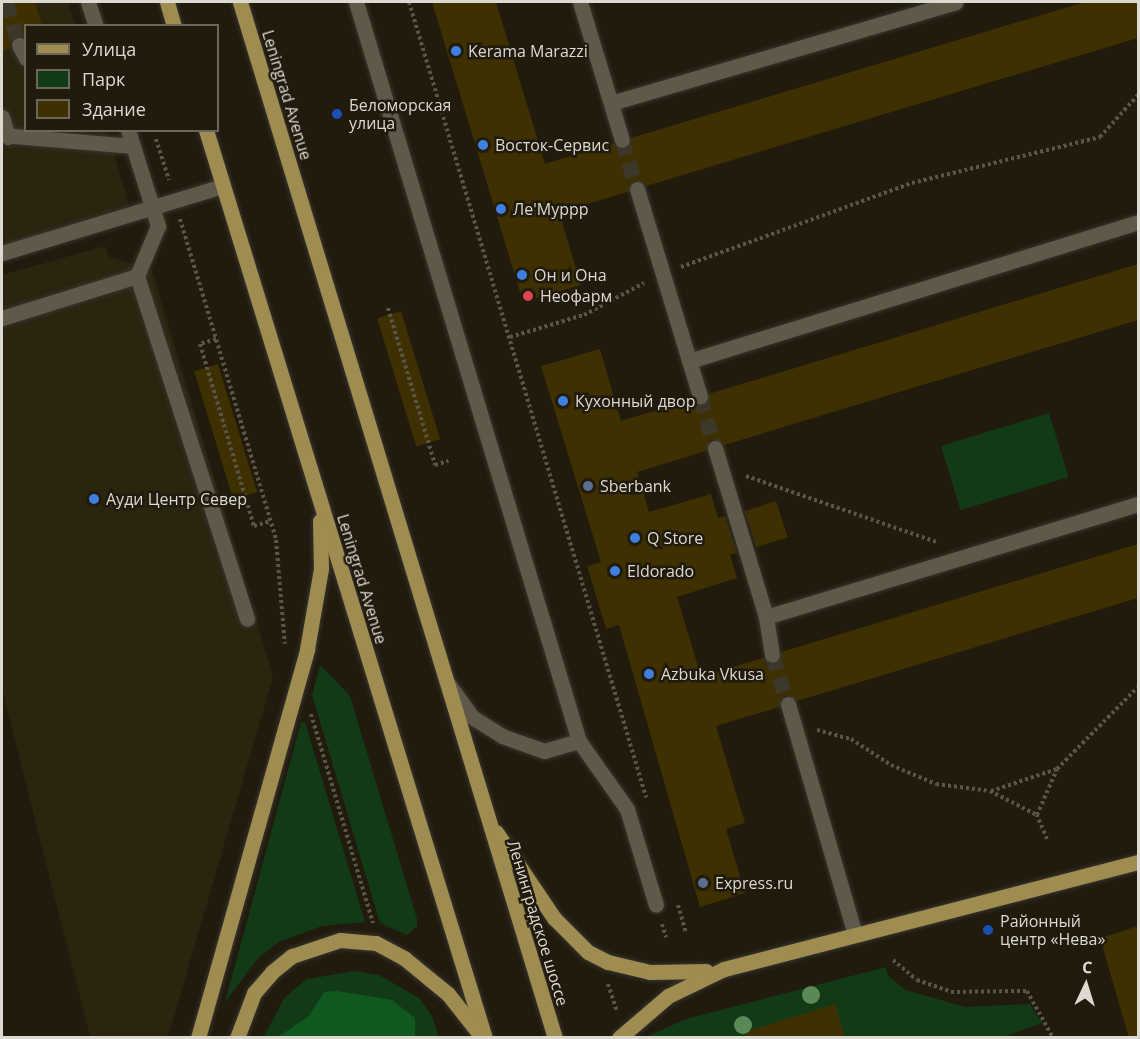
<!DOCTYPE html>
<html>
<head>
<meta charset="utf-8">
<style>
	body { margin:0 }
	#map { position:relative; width:1140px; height:1039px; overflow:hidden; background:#201b0d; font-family:"Open Sans",sans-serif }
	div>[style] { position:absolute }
	.built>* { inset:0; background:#2b240f }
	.green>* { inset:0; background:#123a17; transform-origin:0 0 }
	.forest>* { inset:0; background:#11581e }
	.building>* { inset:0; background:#3e3000; transform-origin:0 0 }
	.minor-tunnel>* { height:15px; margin-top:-7.5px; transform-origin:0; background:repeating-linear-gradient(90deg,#3c382a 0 15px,transparent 0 23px) }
	.path>* { height:4px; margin-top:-2px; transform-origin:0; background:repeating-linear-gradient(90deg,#5a5549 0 3px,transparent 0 6px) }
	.roads { filter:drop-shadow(0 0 2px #38342e) drop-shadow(0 0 2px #38342e) }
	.minor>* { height:15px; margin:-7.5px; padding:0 7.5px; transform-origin:7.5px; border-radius:7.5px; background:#5e5949 }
	.major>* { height:15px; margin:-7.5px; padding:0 7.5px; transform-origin:7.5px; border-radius:7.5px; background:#9e8c50 }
	.trees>* { width:18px; height:18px; margin:-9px; border-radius:50%; background:#5a8955 }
	.dots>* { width:16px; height:16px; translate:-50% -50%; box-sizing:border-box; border:3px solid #201b0d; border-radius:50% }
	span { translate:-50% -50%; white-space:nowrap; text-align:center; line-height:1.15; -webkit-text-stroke:5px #201b0d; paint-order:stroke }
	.poi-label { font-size:16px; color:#dcd9d0 }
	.left { translate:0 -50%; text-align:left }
	.street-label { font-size:16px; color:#dcd9d0 }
	.frame { position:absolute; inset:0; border:3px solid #dcd9d0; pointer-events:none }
	.legend { position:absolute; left:24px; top:24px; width:195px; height:108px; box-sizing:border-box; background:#201b0d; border:2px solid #6b675b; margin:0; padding:8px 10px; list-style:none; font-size:18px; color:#dcd9d0 }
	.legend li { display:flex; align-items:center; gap:12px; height:30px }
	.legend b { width:30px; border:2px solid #6b675b }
	.north { position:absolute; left:1056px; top:955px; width:60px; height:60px; -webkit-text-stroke:4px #201b0d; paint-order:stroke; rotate:4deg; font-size:16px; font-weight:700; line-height:24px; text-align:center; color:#dcd9d0 }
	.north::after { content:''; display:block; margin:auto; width:21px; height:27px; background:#dcd9d0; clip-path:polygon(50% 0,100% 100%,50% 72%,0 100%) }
</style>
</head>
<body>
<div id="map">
	<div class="built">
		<i style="clip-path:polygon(2px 2px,68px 2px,75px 25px,26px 26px,26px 130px,107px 131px,130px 208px,2px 246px)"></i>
		<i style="clip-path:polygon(105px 246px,109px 257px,152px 269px,273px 677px,168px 1037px,90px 1037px,2px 689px,2px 275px)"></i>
	</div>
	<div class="green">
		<i style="left:1049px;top:413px;width:67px;height:113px;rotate:73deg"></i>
		<i style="clip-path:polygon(320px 665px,350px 696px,417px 919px,417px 926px,407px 935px,380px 923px,312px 695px)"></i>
		<i style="clip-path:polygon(301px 722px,305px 722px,365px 922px,322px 926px,279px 942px,258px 958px,225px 1002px)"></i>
		<i style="clip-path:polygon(886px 967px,888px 976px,906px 990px,965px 1007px,1030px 1004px,1042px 1023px,1000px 1038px,643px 1038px,686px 1019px)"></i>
		<i style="clip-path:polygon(355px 971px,379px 975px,419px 998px,432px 1016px,439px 1037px,263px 1038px,285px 997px,307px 979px)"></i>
	</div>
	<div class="forest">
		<i style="clip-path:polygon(337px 991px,392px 1000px,415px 1018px,415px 1037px,278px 1037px,309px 1016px,324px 992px)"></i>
	</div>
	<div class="building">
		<i style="clip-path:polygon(2px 2px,35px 2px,42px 26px,26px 26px,26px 38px,15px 36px,10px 48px,2px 51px)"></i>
		<i style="clip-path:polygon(432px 2px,496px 2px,545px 164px,613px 143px,624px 149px,631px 138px,1085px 2px,1138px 2px,1138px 38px,646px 186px,634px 180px,628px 192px,559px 212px,581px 285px,523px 302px)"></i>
		<i style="clip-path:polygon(1138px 264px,1138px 320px,724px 445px,712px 439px,706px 451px,637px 472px,649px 512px,711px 494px,718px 518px,725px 516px,737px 553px,730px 555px,737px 578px,677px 597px,701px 676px,763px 658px,774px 664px,781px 652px,1138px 544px,1138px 598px,797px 701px,785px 695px,779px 707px,716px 726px,745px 823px,726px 829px,745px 893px,700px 907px,619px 625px,606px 629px,587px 566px,601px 562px,541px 366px,600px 349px,621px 421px,691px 400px,703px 406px,709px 394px)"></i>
		<i style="left:401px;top:311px;width:134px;height:25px;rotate:73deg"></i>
		<i style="left:218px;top:364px;width:134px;height:25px;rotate:73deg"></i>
		<i style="left:776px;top:501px;width:38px;height:33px;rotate:72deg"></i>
		<i style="clip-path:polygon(1138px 926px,1138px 1038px,1129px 1038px,1100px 938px)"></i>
		<i style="clip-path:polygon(835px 1004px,845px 1038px,745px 1038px,745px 1032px)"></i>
	</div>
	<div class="minor-tunnel">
		<i style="left:6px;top:2px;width:45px;rotate:73.2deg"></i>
		<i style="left:622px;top:140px;width:51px;rotate:73deg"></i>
		<i style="left:700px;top:397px;width:53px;rotate:73.6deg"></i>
		<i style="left:772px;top:655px;width:52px;rotate:71.9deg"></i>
	</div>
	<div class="path">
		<i style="left:409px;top:2px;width:830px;rotate:73.4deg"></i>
		<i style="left:156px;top:139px;width:43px;rotate:72.4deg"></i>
		<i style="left:180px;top:219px;width:335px;rotate:73.3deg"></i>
		<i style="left:276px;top:540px;width:104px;rotate:85.1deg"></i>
		<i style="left:681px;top:267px;width:246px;rotate:-20deg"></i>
		<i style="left:912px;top:183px;width:194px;rotate:-13.7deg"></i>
		<i style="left:1100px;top:137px;width:57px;rotate:-47.9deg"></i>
		<i style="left:388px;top:308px;width:164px;rotate:73.3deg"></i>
		<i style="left:435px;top:465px;width:14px;rotate:-17deg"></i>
		<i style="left:510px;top:337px;width:77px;rotate:-16.6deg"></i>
		<i style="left:584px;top:315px;width:68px;rotate:-28.1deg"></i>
		<i style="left:216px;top:339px;width:17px;rotate:163deg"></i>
		<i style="left:200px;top:344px;width:190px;rotate:73.5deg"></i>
		<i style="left:254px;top:526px;width:17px;rotate:-17deg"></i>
		<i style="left:746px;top:476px;width:202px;rotate:19.1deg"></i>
		<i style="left:311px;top:714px;width:218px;rotate:73.5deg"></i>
		<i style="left:817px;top:730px;width:35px;rotate:15deg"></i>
		<i style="left:851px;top:739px;width:48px;rotate:33deg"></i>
		<i style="left:891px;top:765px;width:49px;rotate:22.9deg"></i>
		<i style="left:936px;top:784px;width:54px;rotate:7.4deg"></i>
		<i style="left:990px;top:791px;width:53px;rotate:27.1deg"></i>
		<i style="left:991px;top:791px;width:70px;rotate:-18.4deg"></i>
		<i style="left:1047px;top:839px;width:26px;rotate:-113deg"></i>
		<i style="left:1037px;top:815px;width:50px;rotate:-66.5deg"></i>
		<i style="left:1057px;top:769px;width:115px;rotate:-45.4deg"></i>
		<i style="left:678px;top:905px;width:29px;rotate:74deg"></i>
		<i style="left:662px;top:924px;width:14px;rotate:73deg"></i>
		<i style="left:893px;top:960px;width:31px;rotate:40deg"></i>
		<i style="left:917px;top:980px;width:36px;rotate:19deg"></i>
		<i style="left:951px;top:992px;width:76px;rotate:-0.8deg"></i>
		<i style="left:1027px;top:991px;width:54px;rotate:61deg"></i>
		<i style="left:608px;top:984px;width:29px;rotate:72deg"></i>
	</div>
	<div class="roads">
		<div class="minor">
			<i style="left:88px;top:2px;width:25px;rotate:72deg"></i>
			<i style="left:356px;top:2px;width:772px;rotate:73.21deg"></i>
			<i style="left:579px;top:741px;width:83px;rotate:54.8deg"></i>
			<i style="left:627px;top:809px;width:100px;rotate:73.2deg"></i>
			<i style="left:580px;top:2px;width:144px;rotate:73.1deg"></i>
			<i style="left:19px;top:45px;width:15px;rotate:62deg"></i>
			<i style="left:611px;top:103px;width:359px;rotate:-16.3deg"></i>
			<i style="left:2px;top:117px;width:21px;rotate:73deg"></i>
			<i style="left:128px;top:130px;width:101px;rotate:72.6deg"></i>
			<i style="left:158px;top:226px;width:54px;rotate:112.8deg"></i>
			<i style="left:137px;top:276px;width:360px;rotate:72.2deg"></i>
			<i style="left:2px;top:135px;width:131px;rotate:4.8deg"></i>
			<i style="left:637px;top:189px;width:217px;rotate:73.1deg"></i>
			<i style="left:2px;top:253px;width:231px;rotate:-16.9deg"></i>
			<i style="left:2px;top:318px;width:141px;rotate:-17.3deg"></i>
			<i style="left:689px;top:361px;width:470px;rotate:-17.2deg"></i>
			<i style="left:715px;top:448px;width:177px;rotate:73.2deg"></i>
			<i style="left:766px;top:617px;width:38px;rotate:81deg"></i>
			<i style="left:766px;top:617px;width:389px;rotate:-16.9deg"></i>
			<i style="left:449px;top:685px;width:39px;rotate:54deg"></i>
			<i style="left:472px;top:717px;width:36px;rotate:32deg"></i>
			<i style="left:502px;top:736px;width:45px;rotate:19.7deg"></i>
			<i style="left:544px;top:751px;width:36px;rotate:-16deg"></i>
			<i style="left:788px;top:704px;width:240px;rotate:73.8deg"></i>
		</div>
		<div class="major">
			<i style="left:167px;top:2px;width:25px;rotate:74deg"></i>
			<i style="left:240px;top:2px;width:1083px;rotate:73.09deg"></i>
			<i style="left:206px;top:130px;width:950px;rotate:72.92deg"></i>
			<i style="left:496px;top:832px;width:104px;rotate:56deg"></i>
			<i style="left:554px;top:918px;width:48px;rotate:45deg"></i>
			<i style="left:588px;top:952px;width:22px;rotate:27deg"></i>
			<i style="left:608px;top:962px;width:43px;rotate:13.4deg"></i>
			<i style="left:650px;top:972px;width:56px;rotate:-1deg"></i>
			<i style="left:198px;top:1038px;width:404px;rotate:-74.3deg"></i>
			<i style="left:307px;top:649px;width:81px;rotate:-80.1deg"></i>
			<i style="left:321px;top:569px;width:48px;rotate:-91.2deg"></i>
			<i style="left:237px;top:1038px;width:48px;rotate:-69.3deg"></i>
			<i style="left:254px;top:993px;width:28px;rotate:-49deg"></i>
			<i style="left:272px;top:972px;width:26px;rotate:-39deg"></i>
			<i style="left:292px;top:956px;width:51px;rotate:-18.4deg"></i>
			<i style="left:340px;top:940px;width:36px;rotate:5deg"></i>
			<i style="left:376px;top:943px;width:32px;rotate:28deg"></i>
			<i style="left:404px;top:958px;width:57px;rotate:39.3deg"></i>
			<i style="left:448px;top:994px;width:53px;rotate:51.8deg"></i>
			<i style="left:619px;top:1038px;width:65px;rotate:-40.6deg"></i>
			<i style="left:668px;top:996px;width:62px;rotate:-25.7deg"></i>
			<i style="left:724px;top:969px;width:428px;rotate:-14.5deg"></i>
		</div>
	</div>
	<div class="trees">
		<i style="left:811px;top:995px"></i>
		<i style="left:743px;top:1025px"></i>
	</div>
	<div class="dots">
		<i style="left:456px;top:51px;background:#3f7fe0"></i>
		<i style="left:337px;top:114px;background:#1a4fb4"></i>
		<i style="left:483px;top:145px;background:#3f7fe0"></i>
		<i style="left:501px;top:209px;background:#3f7fe0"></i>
		<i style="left:522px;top:275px;background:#3f7fe0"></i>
		<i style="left:528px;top:296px;background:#e0444e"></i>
		<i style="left:563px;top:401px;background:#3f7fe0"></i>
		<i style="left:588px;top:486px;background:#5c6f8a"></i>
		<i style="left:94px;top:499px;background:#3f7fe0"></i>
		<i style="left:635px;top:538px;background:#3f7fe0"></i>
		<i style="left:615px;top:571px;background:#3f7fe0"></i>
		<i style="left:649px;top:674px;background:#3f7fe0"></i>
		<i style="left:703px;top:883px;background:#5c6f8a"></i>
		<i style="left:988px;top:930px;background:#1a4fb4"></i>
	</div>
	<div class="poi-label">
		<span class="left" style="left:468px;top:51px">Kerama Marazzi</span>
		<span class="left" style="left:349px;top:114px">Беломорская<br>улица</span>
		<span class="left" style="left:495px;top:145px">Восток-Сервис</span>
		<span class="left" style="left:513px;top:209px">Ле'Муррр</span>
		<span class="left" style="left:534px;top:275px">Он и Она</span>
		<span class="left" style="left:540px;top:296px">Неофарм</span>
		<span class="left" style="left:575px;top:401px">Кухонный двор</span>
		<span class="left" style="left:600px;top:486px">Sberbank</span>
		<span class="left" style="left:106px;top:499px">Ауди Центр Север</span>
		<span class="left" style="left:647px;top:538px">Q Store</span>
		<span class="left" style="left:627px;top:571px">Eldorado</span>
		<span class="left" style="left:661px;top:674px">Azbuka Vkusa</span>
		<span class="left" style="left:715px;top:883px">Express.ru</span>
		<span class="left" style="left:1000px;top:930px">Районный<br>центр «Нева»</span>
	</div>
	<div class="street-label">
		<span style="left:287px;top:95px;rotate:73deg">Leningrad Avenue</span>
		<span style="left:362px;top:579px;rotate:73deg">Leningrad Avenue</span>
		<span style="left:538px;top:923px;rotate:73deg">Ленинградское шоссе</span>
	</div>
	<div class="frame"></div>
	<ul class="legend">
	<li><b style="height:8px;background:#9e8c50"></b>Улица</li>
	<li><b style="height:16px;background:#123a17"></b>Парк</li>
	<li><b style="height:16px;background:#3e3000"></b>Здание</li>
	</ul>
	<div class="north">С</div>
</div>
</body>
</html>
